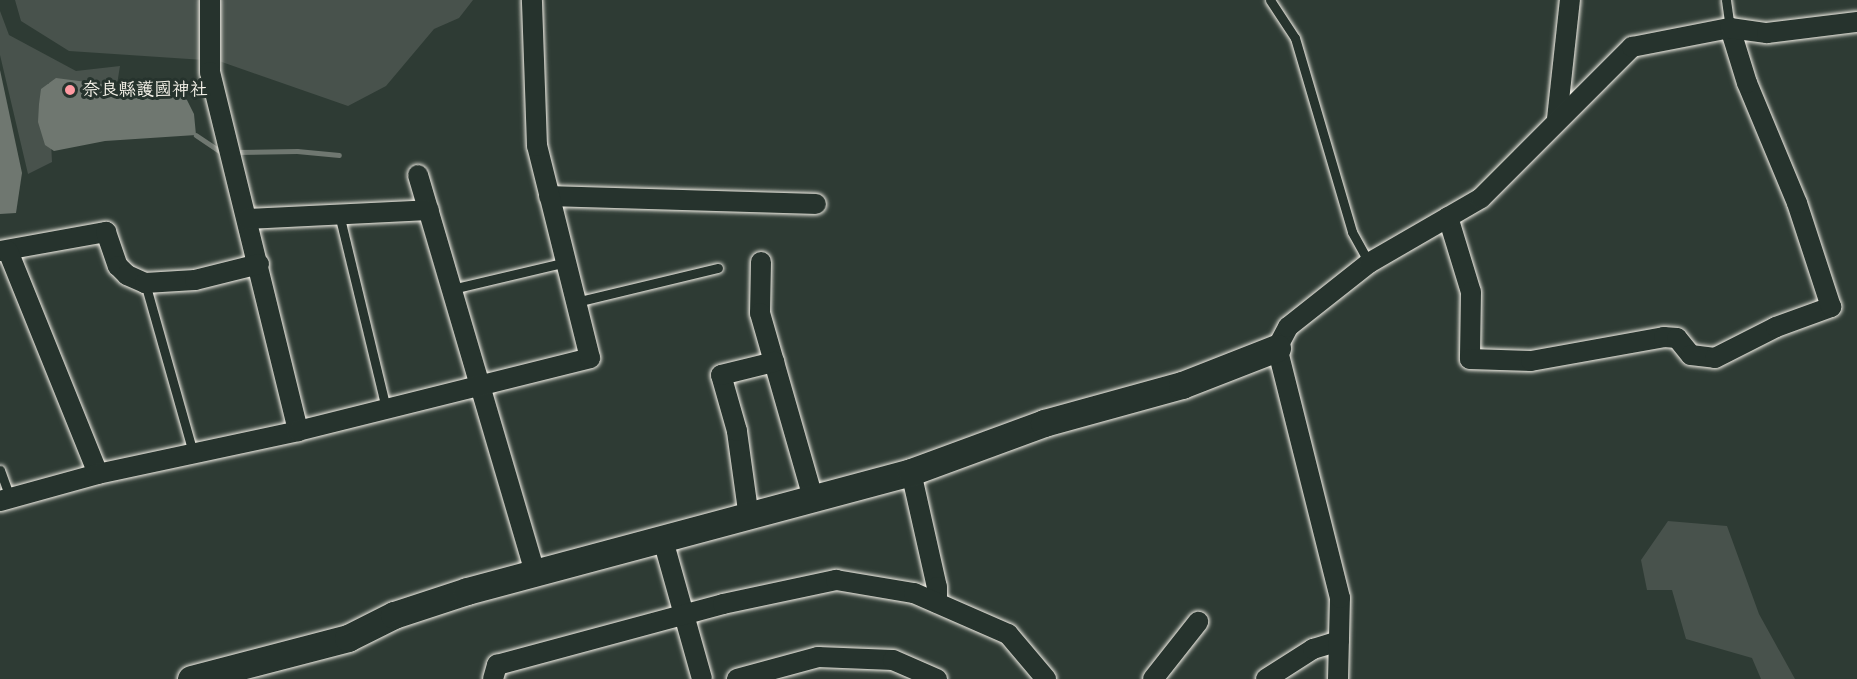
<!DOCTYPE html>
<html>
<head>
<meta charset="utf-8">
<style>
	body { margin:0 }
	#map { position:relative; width:1857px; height:679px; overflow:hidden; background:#2e3b34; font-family:"Balsamiq Sans","Klee One",sans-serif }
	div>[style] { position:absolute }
	.green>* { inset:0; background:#48524c }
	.water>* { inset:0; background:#6f7770 }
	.stream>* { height:4.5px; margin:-2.25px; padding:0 2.25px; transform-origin:2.25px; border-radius:2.25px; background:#6f7770 }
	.roads { filter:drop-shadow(0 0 2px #f4f1e8) drop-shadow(0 0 2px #f4f1e8) }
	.lane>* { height:9px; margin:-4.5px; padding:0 4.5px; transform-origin:4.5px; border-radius:4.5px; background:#26332d }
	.street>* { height:20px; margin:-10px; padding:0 10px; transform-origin:10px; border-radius:10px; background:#26332d }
	.secondary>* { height:27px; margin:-13.5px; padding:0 13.5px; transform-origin:13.5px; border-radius:13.5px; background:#26332d }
	.dots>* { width:16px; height:16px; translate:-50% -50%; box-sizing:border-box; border:3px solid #26332d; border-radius:50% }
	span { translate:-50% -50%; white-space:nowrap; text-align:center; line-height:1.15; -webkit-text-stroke:6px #26332d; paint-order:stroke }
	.poi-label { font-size:18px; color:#f4f1e8; font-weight:700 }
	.left { translate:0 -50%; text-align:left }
</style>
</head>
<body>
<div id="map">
	<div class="green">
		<i style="clip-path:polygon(15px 0,473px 0,459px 18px,434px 29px,386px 86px,348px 106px,219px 61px,69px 51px,21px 21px)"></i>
		<i style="clip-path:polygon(0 11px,9px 35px,76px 71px,120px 66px,115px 97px,48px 83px,52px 162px,28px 174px,0 55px)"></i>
		<i style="clip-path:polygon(1668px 521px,1727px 526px,1759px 614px,1795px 679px,1761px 679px,1752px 658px,1686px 639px,1672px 590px,1647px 590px,1641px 560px)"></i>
	</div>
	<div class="water">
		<i style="clip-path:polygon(0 70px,22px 173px,16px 213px,0 214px)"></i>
		<i style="clip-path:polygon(56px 78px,178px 94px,187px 100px,194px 114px,196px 135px,105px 141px,54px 151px,45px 145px,38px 122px,39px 104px,41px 89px)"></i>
	</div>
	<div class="stream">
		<i style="left:196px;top:135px;width:32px;rotate:34deg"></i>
		<i style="left:234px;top:152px;width:63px;rotate:-0.9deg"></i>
		<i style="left:297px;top:151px;width:42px;rotate:5.4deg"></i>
	</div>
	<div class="roads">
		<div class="lane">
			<i style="left:1270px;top:0;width:45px;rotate:56.7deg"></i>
			<i style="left:1295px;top:38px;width:202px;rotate:73.6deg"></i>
			<i style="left:1352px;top:232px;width:35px;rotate:61deg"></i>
			<i style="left:1726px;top:0;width:28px;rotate:82deg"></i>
			<i style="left:339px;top:214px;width:201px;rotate:76.4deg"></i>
			<i style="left:145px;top:283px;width:177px;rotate:74.2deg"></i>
			<i style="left:452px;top:289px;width:117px;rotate:-13.3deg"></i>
			<i style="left:576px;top:302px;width:146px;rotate:-13.5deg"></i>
			<i style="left:0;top:470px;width:30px;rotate:70deg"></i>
		</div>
		<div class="street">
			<i style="left:210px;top:0;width:72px;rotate:90deg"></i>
			<i style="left:210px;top:72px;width:370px;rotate:76.2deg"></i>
			<i style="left:1557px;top:119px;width:120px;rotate:-83.8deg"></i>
			<i style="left:418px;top:175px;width:414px;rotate:73.6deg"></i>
			<i style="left:549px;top:196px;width:267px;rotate:1.7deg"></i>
			<i style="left:1448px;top:217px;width:78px;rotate:73deg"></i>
			<i style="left:1471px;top:292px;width:67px;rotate:90.9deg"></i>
			<i style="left:1470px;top:359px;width:61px;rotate:1.9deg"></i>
			<i style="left:1531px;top:361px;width:135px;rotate:-10.2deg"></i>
			<i style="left:1664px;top:337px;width:13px;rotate:4deg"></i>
			<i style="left:1677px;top:338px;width:22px;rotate:51deg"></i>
			<i style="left:1691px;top:355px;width:24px;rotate:7deg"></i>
			<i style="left:1715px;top:358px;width:68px;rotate:-26.9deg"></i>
			<i style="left:1776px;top:327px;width:59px;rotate:-20deg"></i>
			<i style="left:1831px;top:307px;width:109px;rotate:-108.1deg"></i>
			<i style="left:1797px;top:203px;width:130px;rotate:-112.6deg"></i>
			<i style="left:1747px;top:83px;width:58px;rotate:-107.2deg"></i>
			<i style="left:247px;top:219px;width:182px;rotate:-2.8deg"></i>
			<i style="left:0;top:251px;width:108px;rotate:-10.2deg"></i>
			<i style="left:106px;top:232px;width:36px;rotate:71deg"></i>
			<i style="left:118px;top:266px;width:13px;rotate:45deg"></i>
			<i style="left:127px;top:275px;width:20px;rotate:24deg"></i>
			<i style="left:145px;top:283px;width:50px;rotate:-3.4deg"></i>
			<i style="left:195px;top:280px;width:66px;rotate:-14deg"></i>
			<i style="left:8px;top:251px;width:240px;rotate:68deg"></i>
			<i style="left:761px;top:262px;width:51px;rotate:91.1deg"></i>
			<i style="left:760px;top:313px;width:196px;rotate:74deg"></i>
			<i style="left:911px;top:472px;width:118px;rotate:77.3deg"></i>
			<i style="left:937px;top:587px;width:16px;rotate:90deg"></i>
			<i style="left:0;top:501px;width:102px;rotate:-15.4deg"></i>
			<i style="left:98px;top:474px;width:205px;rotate:-12.1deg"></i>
			<i style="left:298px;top:431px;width:301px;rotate:-14deg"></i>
			<i style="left:590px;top:358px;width:219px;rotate:-104deg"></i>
			<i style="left:537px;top:146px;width:146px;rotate:-92deg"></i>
			<i style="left:749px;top:518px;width:88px;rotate:-97.9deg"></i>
			<i style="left:737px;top:431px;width:58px;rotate:-105.9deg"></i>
			<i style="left:721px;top:375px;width:55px;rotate:-13.8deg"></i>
			<i style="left:663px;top:540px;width:144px;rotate:74.3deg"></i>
			<i style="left:493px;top:679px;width:15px;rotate:-74deg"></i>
			<i style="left:497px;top:665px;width:234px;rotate:-15.1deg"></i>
			<i style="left:723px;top:604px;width:116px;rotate:-12deg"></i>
			<i style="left:836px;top:580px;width:79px;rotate:9.5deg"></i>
			<i style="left:914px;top:593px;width:103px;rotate:23.6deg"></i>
			<i style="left:1008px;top:634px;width:59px;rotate:49.8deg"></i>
			<i style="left:737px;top:679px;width:84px;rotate:-15.2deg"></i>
			<i style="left:818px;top:657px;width:75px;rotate:2.3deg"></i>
			<i style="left:893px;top:660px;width:48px;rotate:23.4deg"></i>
			<i style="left:1153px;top:679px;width:73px;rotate:-51.7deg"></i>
			<i style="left:1266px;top:679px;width:56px;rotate:-32.6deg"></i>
			<i style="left:1313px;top:649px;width:27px;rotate:-17deg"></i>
			<i style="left:1338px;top:679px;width:81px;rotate:-88.6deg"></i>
			<i style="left:1340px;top:598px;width:258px;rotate:-104.1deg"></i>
			<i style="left:1277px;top:348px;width:24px;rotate:-62deg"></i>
			<i style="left:1288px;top:327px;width:103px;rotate:-38.3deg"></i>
			<i style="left:1369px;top:263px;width:129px;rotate:-30.1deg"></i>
			<i style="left:1481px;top:198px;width:214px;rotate:-45deg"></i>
			<i style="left:1632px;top:47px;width:100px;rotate:-11deg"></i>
			<i style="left:1730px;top:28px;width:37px;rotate:8deg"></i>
			<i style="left:1767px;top:33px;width:91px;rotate:-7deg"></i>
		</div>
		<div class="secondary">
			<i style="left:191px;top:679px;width:162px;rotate:-14.6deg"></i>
			<i style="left:348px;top:638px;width:51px;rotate:-26.6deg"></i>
			<i style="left:394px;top:615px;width:77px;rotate:-18.2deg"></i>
			<i style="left:467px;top:591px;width:460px;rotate:-15deg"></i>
			<i style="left:911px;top:472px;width:142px;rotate:-20.2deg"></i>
			<i style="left:1044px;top:423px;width:143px;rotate:-15.4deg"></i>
			<i style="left:1182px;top:385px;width:102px;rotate:-21.3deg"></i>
		</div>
	</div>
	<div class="dots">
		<i style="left:70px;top:90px;background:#ff9aa2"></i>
	</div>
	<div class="poi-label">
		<span class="left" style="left:82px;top:90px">奈良縣護國神社</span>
	</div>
</div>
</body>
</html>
